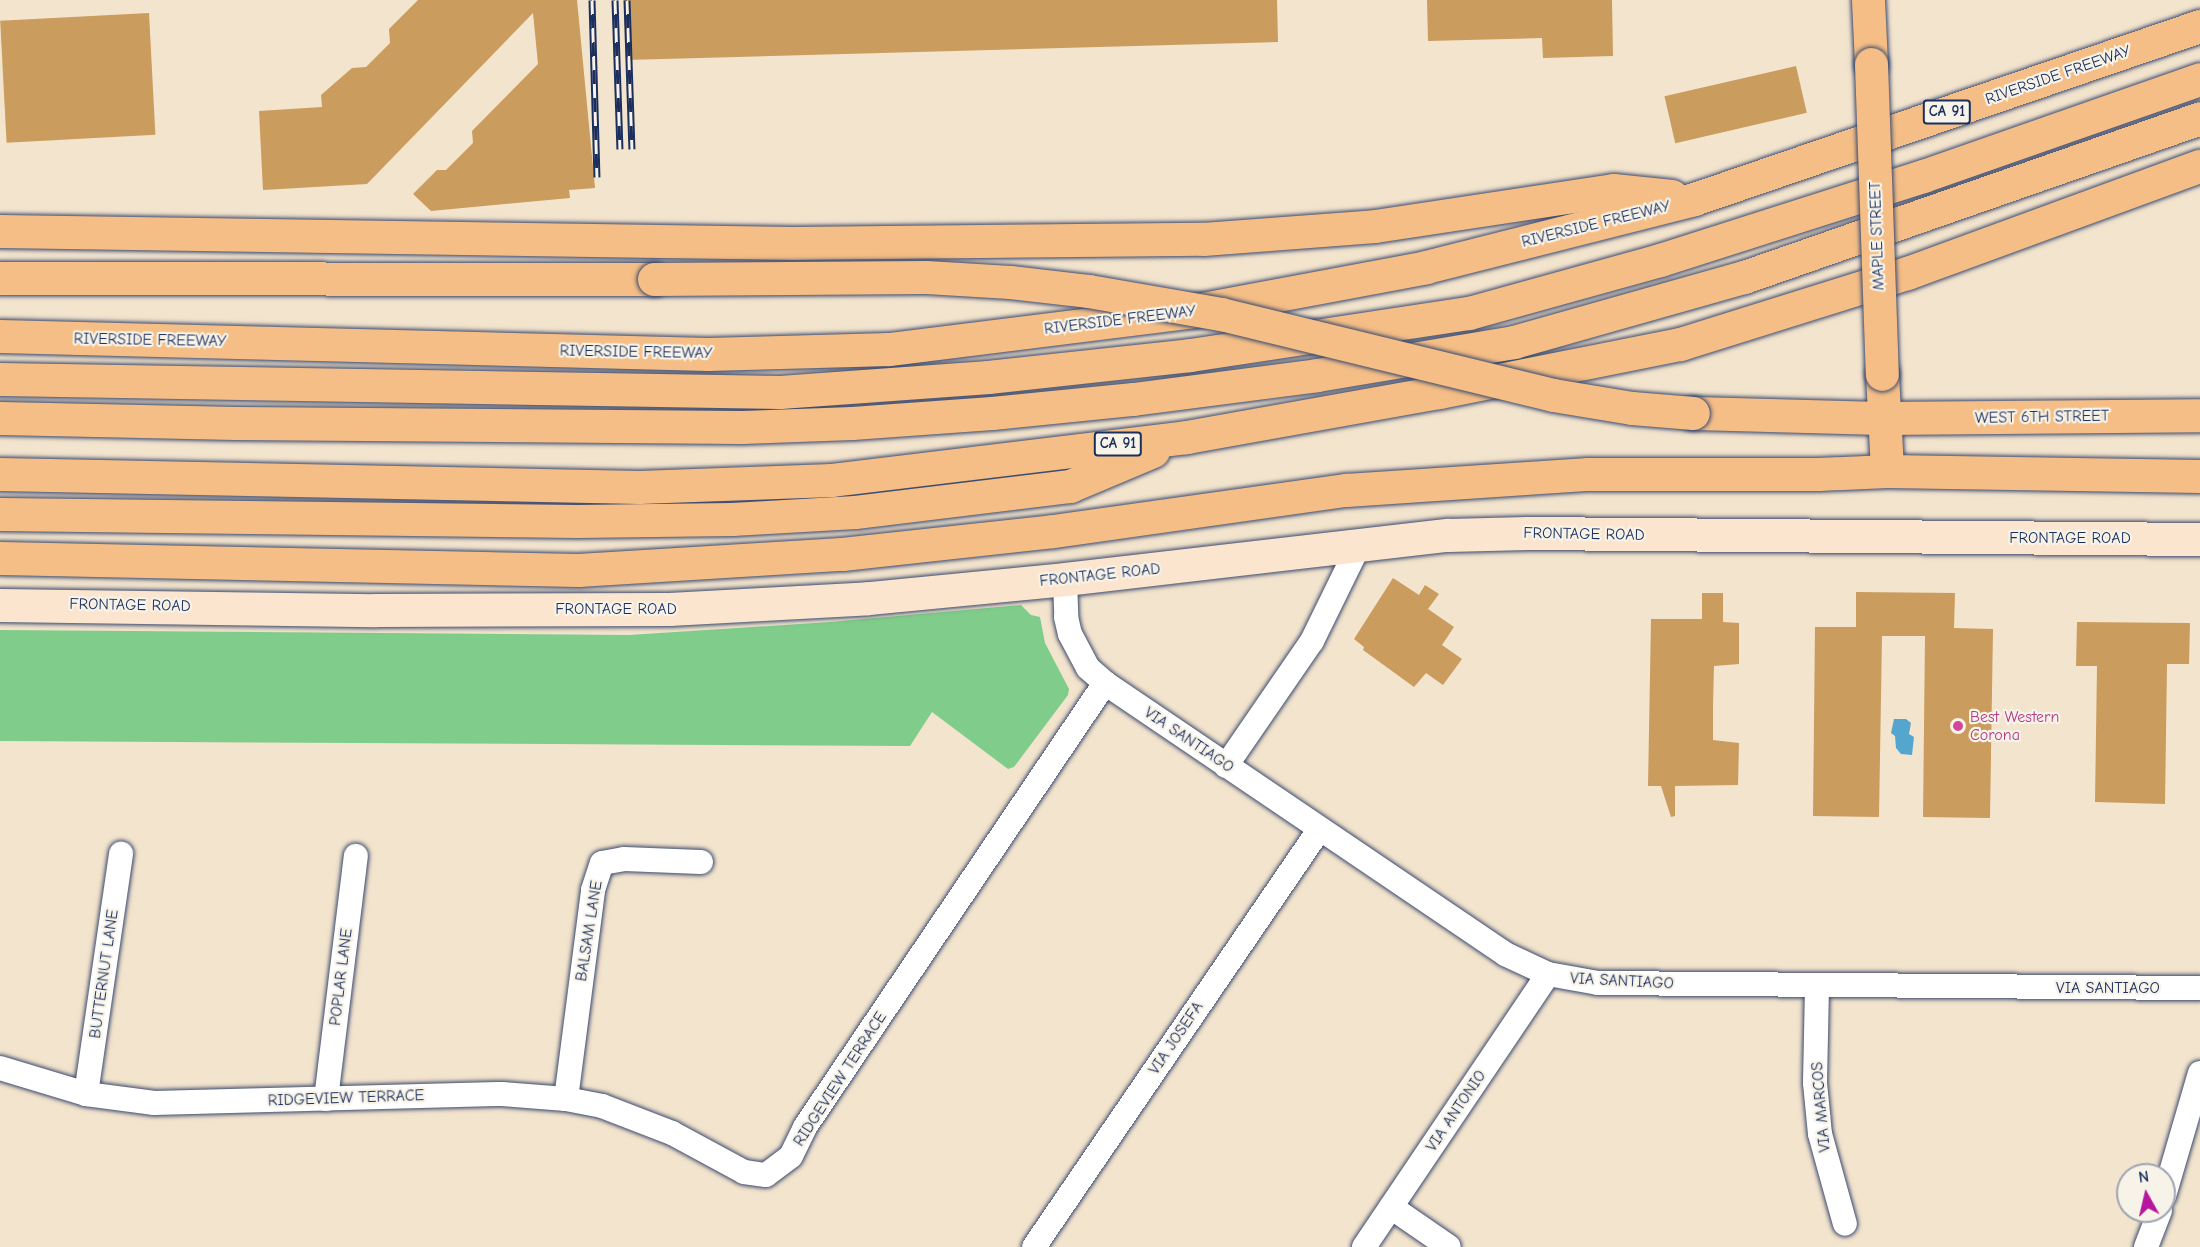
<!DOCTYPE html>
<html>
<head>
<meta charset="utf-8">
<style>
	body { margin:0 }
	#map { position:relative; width:2200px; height:1247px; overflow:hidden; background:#f3e4cd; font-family:"Comic Neue",sans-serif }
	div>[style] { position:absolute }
	.green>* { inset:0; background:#80cc8a }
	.water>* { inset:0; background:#55a6cf }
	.building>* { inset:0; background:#ca9c5e; transform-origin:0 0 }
	.roads { filter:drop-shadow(0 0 2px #3b4a6f) drop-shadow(0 0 2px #3b4a6f) }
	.street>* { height:24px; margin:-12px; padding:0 12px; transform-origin:12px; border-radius:12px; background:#fff }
	.secondary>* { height:33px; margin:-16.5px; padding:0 16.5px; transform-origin:16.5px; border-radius:16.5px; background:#fbe5cf }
	.primary>* { height:33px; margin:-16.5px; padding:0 16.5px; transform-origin:16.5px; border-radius:16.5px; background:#f5be86 }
	.highway>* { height:33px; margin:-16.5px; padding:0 16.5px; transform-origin:16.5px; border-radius:16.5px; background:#f5be86 }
	.rail>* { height:7px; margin-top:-3.5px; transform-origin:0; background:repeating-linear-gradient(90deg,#f7f3e8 0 14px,#1b2f5e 0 28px); box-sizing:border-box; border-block:2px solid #1b2f5e }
	.bridges { filter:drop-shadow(0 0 2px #3b4a6f) drop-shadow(0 0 2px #3b4a6f) }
	.primary-bridge>* { height:33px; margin:-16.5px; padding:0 16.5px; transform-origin:16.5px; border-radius:16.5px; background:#f5be86 }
	.highway-bridge>* { height:33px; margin:-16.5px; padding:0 16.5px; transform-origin:16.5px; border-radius:16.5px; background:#f5be86 }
	.dots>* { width:16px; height:16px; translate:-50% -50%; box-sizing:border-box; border:3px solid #f7f3e8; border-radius:50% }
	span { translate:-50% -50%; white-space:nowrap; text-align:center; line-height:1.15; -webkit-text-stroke:4.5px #f7f3e8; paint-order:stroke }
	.shield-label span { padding:2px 4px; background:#f7f3e8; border:2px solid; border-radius:4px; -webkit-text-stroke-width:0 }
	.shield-label { font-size:15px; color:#1b2f5e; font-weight:700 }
	.street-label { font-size:16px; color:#1b2f5e }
	.hotel-label { font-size:16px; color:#b23c85 }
	.left { translate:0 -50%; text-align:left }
	.north { position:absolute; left:2116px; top:1163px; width:60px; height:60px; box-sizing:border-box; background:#f7f3e8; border:2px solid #9fa5b1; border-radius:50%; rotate:352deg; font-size:16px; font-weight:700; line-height:24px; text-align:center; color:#1b2f5e }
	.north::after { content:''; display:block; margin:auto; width:21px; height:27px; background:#b5179e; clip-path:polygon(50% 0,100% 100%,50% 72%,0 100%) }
</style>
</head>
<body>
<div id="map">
	<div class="green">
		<i style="clip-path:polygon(1021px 605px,1031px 615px,1040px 617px,1045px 643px,1069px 689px,1068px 695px,1014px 767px,1008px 769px,932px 712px,910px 746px,0 741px,0 630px,629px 635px,830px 622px)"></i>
	</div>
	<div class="water">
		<i style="clip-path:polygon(1894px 719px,1906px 719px,1911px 723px,1909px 734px,1914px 737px,1912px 755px,1901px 754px,1896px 748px,1895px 736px,1891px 733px)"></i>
	</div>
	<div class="building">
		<i style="clip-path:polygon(418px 0,577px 0,595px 188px,569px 190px,570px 198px,431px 211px,413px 194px,437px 170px,446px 170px,473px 143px,472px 131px,538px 64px,533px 13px,367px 184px,263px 190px,259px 111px,322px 107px,321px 95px,352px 68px,366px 67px,390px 43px,389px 29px)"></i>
		<i style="clip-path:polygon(624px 0,1277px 0,1278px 42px,626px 60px)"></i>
		<i style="clip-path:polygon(1427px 0,1612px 0,1613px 56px,1543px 58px,1542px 38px,1428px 41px)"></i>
		<i style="left:149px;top:13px;width:122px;height:149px;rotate:87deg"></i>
		<i style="left:1796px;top:66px;width:48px;height:135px;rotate:77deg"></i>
		<i style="clip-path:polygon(1393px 578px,1419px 595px,1425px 585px,1439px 594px,1428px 609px,1454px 627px,1442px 645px,1462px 659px,1443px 685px,1426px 673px,1414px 687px,1363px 650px,1364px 647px,1354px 639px)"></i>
		<i style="clip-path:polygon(1856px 592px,1955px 593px,1954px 628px,1993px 629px,1990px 818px,1923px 817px,1925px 636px,1882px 636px,1879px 817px,1813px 816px,1815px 627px,1856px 627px)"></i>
		<i style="clip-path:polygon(1702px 593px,1723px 593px,1723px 622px,1739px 623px,1739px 664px,1714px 666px,1713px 706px,1713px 740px,1739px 743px,1738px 785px,1675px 786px,1675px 816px,1671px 817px,1661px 786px,1648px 786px,1651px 619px,1702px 619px)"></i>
		<i style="clip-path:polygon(2077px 622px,2190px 623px,2189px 664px,2167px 664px,2165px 804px,2095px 802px,2097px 666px,2076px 666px)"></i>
	</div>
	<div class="roads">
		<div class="street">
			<i style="left:1065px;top:579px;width:38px;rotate:88deg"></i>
			<i style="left:1066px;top:617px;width:17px;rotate:77deg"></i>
			<i style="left:1070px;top:634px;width:38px;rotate:62deg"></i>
			<i style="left:1088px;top:668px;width:23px;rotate:41deg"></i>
			<i style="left:1105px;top:683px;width:483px;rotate:34.1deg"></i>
			<i style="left:1505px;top:954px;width:47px;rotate:24.9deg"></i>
			<i style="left:1548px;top:974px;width:51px;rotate:10.2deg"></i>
			<i style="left:1598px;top:983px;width:602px;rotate:0.48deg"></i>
			<i style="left:1226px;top:766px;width:152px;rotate:-55.5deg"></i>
			<i style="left:1312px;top:641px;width:107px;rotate:-63.9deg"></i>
			<i style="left:1817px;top:987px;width:96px;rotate:91.2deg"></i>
			<i style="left:1815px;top:1083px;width:51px;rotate:84.4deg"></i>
			<i style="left:1820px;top:1134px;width:93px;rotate:74.5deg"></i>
			<i style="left:0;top:1068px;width:90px;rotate:16.8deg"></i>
			<i style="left:86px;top:1094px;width:69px;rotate:7.5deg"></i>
			<i style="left:154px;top:1103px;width:348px;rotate:-1.5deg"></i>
			<i style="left:502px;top:1094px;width:64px;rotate:4.5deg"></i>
			<i style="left:566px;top:1099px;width:37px;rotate:11deg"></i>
			<i style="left:602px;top:1106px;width:75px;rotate:21.1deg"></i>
			<i style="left:672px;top:1133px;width:82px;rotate:28.4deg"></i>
			<i style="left:744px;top:1172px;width:22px;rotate:8deg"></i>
			<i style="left:766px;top:1175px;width:31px;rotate:-37deg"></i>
			<i style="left:791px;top:1156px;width:32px;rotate:-64deg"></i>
			<i style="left:805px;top:1127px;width:536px;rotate:-55.95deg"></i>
			<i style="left:86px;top:1094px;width:243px;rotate:-81.7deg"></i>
			<i style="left:326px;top:1099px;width:245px;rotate:-83deg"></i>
			<i style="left:566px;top:1099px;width:211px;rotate:-82.6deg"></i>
			<i style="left:593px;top:890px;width:28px;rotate:-72deg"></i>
			<i style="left:602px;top:863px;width:22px;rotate:-10deg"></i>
			<i style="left:624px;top:859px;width:77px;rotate:2.2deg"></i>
			<i style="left:2164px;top:1196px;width:128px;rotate:-73.7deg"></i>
			<i style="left:1391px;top:1207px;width:70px;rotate:34.6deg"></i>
			<i style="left:1034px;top:1247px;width:505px;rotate:-55.65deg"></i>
			<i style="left:1364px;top:1247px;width:329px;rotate:-56deg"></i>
			<i style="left:2146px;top:1247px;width:39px;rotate:-69deg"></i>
		</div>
		<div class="secondary">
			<i style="left:0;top:605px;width:376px;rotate:0.8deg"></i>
			<i style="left:376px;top:610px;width:293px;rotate:-0.2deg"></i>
			<i style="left:669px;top:609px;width:200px;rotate:-3.1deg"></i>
			<i style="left:869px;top:598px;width:197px;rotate:-5.5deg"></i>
			<i style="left:1065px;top:579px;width:386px;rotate:-6.6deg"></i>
			<i style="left:1448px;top:535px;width:79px;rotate:-1.5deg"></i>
			<i style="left:1527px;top:533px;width:673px;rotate:0.51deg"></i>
		</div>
		<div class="primary">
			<i style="left:1868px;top:0;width:64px;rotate:87.3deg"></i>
			<i style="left:1882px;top:374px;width:97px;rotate:87deg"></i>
			<i style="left:1887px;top:471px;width:313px;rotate:0.9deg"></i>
			<i style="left:1883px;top:418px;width:317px;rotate:-0.5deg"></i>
		</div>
		<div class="highway">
			<i style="left:0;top:231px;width:793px;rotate:0.87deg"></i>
			<i style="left:793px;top:243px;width:410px;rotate:-0.6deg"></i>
			<i style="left:1203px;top:239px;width:172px;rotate:-4.3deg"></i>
			<i style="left:1375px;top:226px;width:241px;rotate:-8.6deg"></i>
			<i style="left:1613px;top:190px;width:59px;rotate:5.8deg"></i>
			<i style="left:0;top:278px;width:654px;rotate:0.09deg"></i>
			<i style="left:0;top:336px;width:708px;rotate:1.46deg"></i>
			<i style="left:708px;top:354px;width:181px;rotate:-1.6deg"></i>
			<i style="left:889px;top:349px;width:305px;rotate:-7.1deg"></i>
			<i style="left:1192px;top:311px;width:238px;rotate:-10.6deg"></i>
			<i style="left:1426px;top:267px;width:276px;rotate:-14.2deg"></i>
			<i style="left:1694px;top:199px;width:535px;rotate:-18.88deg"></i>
			<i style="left:0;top:379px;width:780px;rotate:0.95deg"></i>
			<i style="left:780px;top:392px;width:209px;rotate:-4.1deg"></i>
			<i style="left:988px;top:377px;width:203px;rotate:-6.2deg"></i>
			<i style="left:1190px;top:355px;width:282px;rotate:-8.6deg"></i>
			<i style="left:1469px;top:313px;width:198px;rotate:-15.5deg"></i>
			<i style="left:1660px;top:260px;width:276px;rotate:-17.7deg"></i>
			<i style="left:1923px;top:176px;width:293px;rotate:-19.3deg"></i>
			<i style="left:1693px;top:413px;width:190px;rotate:1.5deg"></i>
			<i style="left:0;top:418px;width:236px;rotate:1.2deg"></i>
			<i style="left:236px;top:423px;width:506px;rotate:0.45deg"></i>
			<i style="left:742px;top:427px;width:110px;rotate:-2.1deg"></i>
			<i style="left:852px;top:423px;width:140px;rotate:-4.1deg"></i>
			<i style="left:992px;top:413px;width:142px;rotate:-5.7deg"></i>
			<i style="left:1133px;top:399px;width:186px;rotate:-7.4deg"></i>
			<i style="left:1317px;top:375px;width:200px;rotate:-9.5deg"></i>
			<i style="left:1514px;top:342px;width:239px;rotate:-15.8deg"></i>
			<i style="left:1744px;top:277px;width:483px;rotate:-19.2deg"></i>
			<i style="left:0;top:474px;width:639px;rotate:1.17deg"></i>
			<i style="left:639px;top:487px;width:193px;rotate:-2.1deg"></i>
			<i style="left:832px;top:480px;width:357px;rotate:-6.9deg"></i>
			<i style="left:1186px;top:437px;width:257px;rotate:-10.1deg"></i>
			<i style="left:1439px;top:392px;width:246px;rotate:-11.3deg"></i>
			<i style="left:1680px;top:344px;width:238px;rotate:-17.4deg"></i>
			<i style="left:1907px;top:273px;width:312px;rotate:-20.1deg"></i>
			<i style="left:0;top:514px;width:577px;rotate:0.7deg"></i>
			<i style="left:577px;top:521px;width:155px;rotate:-0.7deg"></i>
			<i style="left:732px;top:519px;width:123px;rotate:-3.3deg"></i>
			<i style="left:855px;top:512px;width:217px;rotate:-6.9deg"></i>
			<i style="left:1070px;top:486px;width:90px;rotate:-22.9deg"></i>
			<i style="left:0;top:558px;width:578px;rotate:1.19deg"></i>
			<i style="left:578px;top:570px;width:264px;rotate:-3.5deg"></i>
			<i style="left:842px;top:554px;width:212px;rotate:-6.2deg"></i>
			<i style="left:1053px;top:531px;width:296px;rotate:-8deg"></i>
			<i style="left:1346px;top:490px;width:243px;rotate:-3.8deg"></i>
			<i style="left:1588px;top:474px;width:230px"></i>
			<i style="left:1818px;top:474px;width:69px;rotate:-2.5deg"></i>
		</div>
	</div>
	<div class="rail">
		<i style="left:592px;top:0;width:177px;rotate:88.4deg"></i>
		<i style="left:615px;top:0;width:149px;rotate:88.1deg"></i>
		<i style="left:627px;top:0;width:149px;rotate:88.1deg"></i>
	</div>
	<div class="bridges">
		<div class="primary-bridge">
			<i style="left:1871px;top:64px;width:310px;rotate:88deg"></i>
		</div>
		<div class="highway-bridge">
			<i style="left:654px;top:279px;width:272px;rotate:-0.4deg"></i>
			<i style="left:926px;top:277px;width:84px;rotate:3.4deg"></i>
			<i style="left:1010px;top:282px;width:80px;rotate:6.5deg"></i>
			<i style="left:1089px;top:291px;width:134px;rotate:9.9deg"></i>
			<i style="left:1221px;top:314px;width:342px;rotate:13.7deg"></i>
			<i style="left:1553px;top:395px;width:80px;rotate:9.3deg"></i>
			<i style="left:1632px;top:408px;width:61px;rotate:4.7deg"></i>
		</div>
	</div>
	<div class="dots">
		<i style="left:1958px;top:726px;background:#d1479c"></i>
	</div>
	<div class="shield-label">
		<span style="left:1947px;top:112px">CA 91</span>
		<span style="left:1118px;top:444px">CA 91</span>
	</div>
	<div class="street-label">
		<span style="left:2058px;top:75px;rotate:-19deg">RIVERSIDE FREEWAY</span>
		<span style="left:1596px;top:224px;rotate:-14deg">RIVERSIDE FREEWAY</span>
		<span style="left:1877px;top:236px;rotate:-92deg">MAPLE STREET</span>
		<span style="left:1120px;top:320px;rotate:-7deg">RIVERSIDE FREEWAY</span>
		<span style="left:150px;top:340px;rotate:1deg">RIVERSIDE FREEWAY</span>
		<span style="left:636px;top:352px;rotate:1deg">RIVERSIDE FREEWAY</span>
		<span style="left:2042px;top:417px;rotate:-1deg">WEST 6TH STREET</span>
		<span style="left:1584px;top:534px;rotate:1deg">FRONTAGE ROAD</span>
		<span style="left:2070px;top:538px">FRONTAGE ROAD</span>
		<span style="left:1100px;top:575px;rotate:-6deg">FRONTAGE ROAD</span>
		<span style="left:130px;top:605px;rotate:1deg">FRONTAGE ROAD</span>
		<span style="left:616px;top:609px">FRONTAGE ROAD</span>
		<span style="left:1189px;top:740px;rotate:34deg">VIA SANTIAGO</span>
		<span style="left:589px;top:931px;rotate:-81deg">BALSAM LANE</span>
		<span style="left:104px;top:974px;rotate:-82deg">BUTTERNUT LANE</span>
		<span style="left:341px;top:977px;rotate:-83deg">POPLAR LANE</span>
		<span style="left:1622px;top:981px;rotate:3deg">VIA SANTIAGO</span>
		<span style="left:2108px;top:988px">VIA SANTIAGO</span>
		<span style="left:1176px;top:1038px;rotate:-56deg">VIA JOSEFA</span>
		<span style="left:840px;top:1079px;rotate:-57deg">RIDGEVIEW TERRACE</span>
		<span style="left:346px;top:1098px;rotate:-2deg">RIDGEVIEW TERRACE</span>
		<span style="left:1821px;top:1107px;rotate:-95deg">VIA MARCOS</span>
		<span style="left:1456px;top:1111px;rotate:-56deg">VIA ANTONIO</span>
	</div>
	<div class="hotel-label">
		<span class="left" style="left:1970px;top:726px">Best Western<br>Corona</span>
	</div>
	<div class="north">N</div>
</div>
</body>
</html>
